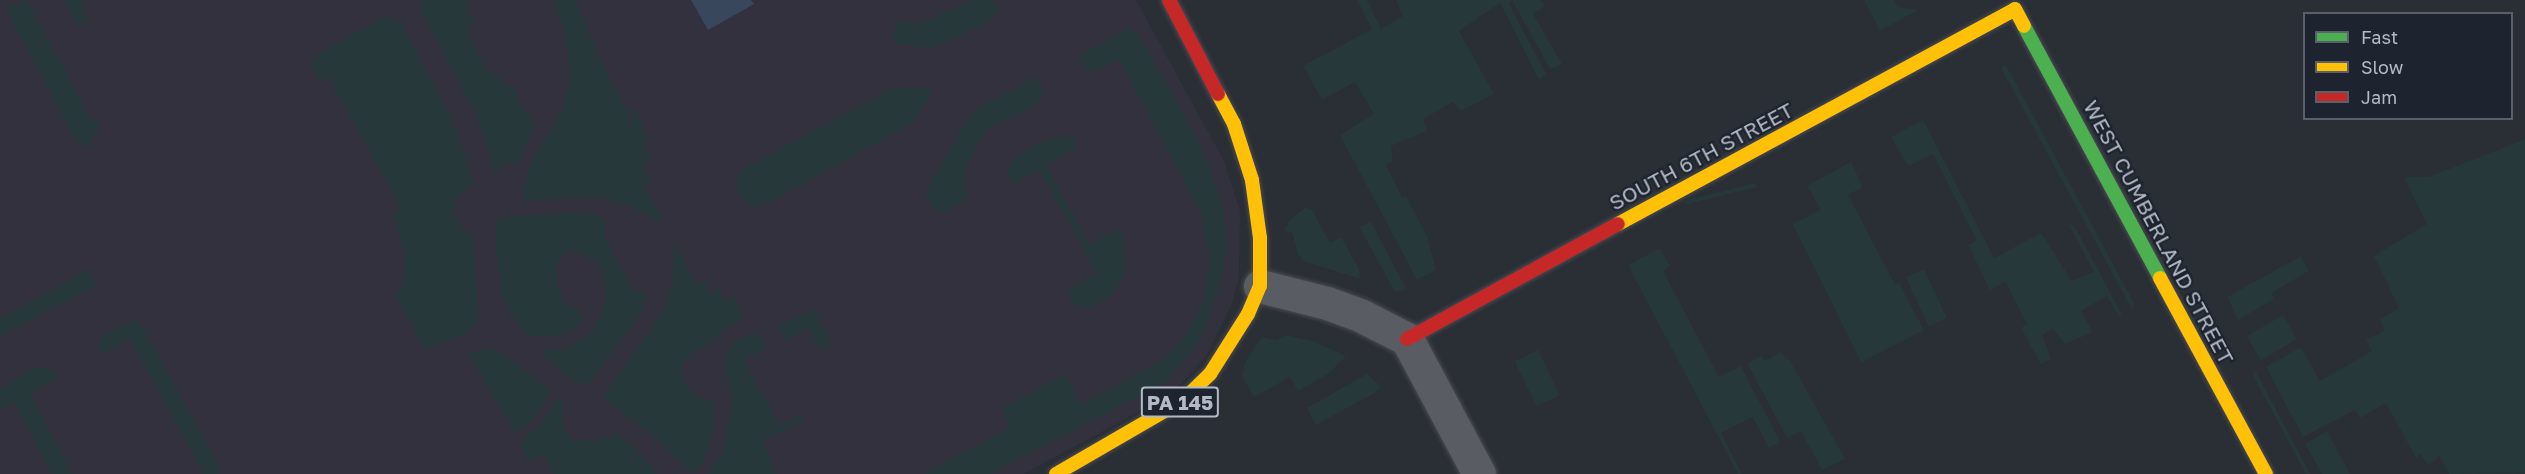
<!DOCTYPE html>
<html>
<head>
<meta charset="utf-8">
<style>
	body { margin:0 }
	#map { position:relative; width:2525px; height:474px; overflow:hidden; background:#2a2e35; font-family:"Golos Text",sans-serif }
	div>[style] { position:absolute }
	.medical>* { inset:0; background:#33313e }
	.green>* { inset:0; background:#27383b; transform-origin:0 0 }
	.water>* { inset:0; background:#39475d }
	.roads { filter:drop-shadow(0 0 2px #484a50) drop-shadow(0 0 2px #484a50) }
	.street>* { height:33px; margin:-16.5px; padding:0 16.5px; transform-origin:16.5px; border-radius:16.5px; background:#595c63 }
	.fast>* { height:14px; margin:-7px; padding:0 7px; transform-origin:7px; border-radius:7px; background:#4caf50 }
	.slow>* { height:14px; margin:-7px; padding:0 7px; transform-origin:7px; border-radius:7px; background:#ffc107 }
	.jam>* { height:14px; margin:-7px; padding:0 7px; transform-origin:7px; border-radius:7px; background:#c62828 }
	span { translate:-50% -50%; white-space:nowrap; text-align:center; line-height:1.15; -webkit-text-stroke:4.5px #1d242f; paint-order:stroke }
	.shield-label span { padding:2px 4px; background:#1d242f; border:2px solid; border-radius:4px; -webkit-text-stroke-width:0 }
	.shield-label { font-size:20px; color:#b3bac6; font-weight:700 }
	.street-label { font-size:21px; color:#b3bac6 }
	.legend { position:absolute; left:2303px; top:12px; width:210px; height:108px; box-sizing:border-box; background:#1d242f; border:2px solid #59606b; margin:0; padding:8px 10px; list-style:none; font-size:18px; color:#b3bac6 }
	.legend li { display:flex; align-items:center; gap:12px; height:30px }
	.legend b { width:30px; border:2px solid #59606b }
</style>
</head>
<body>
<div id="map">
	<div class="medical">
		<i style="clip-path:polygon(0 0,1136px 0,1224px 161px,1240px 211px,1239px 278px,1232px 304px,1206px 357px,1172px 394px,1024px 474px,0 474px)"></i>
	</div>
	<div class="green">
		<i style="clip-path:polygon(24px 0,27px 0,91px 119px,99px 121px,97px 134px,86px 147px,77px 143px,6px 9px)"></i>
		<i style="clip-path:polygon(63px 0,80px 0,89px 18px,88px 21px,81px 24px,76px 22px)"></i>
		<i style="clip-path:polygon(423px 0,467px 0,468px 14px,473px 13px,474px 17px,469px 31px,473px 45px,486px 68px,518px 92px,519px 105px,524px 105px,526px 112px,536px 124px,519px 161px,502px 165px,494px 175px,492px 161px,475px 112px,422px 12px,420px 5px)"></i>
		<i style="clip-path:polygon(553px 0,575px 0,603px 65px,629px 114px,629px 128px,633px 119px,633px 105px,650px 140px,644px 144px,651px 160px,643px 164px,652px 183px,645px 186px,663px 220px,662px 223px,625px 204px,598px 198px,525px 200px,523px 196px,530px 164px,563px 109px,571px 76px,565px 33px)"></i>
		<i style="clip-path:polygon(973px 0,993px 0,999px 11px,987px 23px,933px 48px,896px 44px,893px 36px,896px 22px,920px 23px)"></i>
		<i style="clip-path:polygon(1357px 0,1367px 0,1381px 29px,1403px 16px,1396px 0,1541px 0,1545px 6px,1533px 14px,1562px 64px,1550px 69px,1512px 0,1509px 4px,1546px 74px,1539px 80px,1500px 3px,1459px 31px,1494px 94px,1461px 111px,1453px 102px,1423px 119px,1427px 131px,1391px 146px,1393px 161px,1386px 165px,1402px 197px,1406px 196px,1427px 236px,1436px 270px,1417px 280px,1340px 135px,1374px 114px,1355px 82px,1322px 100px,1303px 66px,1372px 29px)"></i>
		<i style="clip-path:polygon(1864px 0,1894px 0,1898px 7px,1918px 10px,1880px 31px)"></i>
		<i style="clip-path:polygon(387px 16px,400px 21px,453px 120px,473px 178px,473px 186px,456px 197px,454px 216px,465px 231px,473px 234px,479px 322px,462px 336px,425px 350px,396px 297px,404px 280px,405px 260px,399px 232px,391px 216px,402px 210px,328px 77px,319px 81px,309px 63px,322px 51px)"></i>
		<i style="clip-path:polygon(1127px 28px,1138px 33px,1199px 141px,1222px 202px,1227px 240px,1223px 275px,1206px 327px,1195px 348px,1165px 383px,1003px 467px,990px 474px,923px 474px,1010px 428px,1001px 409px,1062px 375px,1068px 378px,1081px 404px,1162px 361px,1187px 334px,1205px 297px,1210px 254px,1199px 210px,1144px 106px,1119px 59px,1098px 70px,1086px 71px,1077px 57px)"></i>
		<i style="clip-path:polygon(2006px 65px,2134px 303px,2133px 311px,2001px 68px)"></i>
		<i style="clip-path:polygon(1033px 78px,1038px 79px,1043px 92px,1036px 105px,989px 128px,978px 143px,965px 172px,968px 199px,942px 213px,934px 212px,925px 192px,972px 112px)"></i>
		<i style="clip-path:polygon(925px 87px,931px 90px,931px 96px,912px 124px,763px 206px,752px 207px,737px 193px,736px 182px,743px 169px,893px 88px)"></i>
		<i style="clip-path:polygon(1923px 120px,1994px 258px,2041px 233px,2072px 281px,2094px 272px,2069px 225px,2074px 225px,2122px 315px,2119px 316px,2107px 296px,2081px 311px,2093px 332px,2065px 344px,2053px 329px,2042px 335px,2051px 359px,2041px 364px,2021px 328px,2027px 324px,2006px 282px,1990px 290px,1968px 245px,1977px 241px,1933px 154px,1908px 166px,1891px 137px)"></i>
		<i style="clip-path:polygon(1064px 136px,1074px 137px,1076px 147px,1046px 165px,1089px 244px,1119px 229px,1125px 241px,1127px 265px,1120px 283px,1110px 296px,1093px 307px,1081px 308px,1071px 300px,1068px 290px,1096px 274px,1040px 170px,1012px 185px,1006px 172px,1013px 160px,1035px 144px)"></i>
		<i style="clip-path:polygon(2525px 139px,2525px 473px,2449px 474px,2440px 457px,2428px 465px,2421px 454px,2416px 458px,2386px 403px,2360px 418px,2355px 410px,2303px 437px,2266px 367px,2301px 347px,2320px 381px,2372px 351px,2366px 340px,2385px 330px,2380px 319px,2399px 308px,2374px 256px,2427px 224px,2404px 177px,2429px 177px)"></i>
		<i style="clip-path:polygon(1851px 162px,1863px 187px,1848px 195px,1895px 285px,1899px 283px,1924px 330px,1861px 362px,1793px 224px,1821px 210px,1807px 186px)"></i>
		<i style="left:1756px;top:183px;width:4px;height:74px;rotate:76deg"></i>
		<i style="clip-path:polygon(1306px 207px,1312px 210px,1330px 243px,1341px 237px,1359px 269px,1360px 279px,1304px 261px,1298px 254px,1292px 232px,1285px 231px,1290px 220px)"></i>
		<i style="clip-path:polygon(574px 212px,596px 215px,605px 220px,605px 238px,632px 288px,647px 294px,641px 313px,592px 380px,585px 384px,573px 382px,545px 357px,542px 351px,569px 348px,592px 331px,598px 321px,605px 304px,606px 282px,597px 262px,584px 255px,567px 252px,557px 264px,558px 287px,565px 301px,584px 315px,574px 331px,556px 336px,533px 336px,525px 333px,508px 309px,502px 295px,496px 246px,497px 218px)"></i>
		<i style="clip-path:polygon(1371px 222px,1407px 290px,1395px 292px,1359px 227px)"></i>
		<i style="clip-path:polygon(676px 245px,696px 284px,704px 281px,710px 292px,719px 289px,725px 302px,734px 297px,745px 317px,724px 329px,703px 349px,691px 354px,682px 365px,682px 377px,688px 389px,700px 398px,714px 401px,712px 439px,702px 463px,693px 474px,644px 429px,606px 401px,604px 395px,662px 313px,673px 283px,673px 246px)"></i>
		<i style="clip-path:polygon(1660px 248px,1670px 266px,1663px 271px,1719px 377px,1741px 366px,1780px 442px,1769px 448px,1753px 417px,1721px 433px,1742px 474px,1738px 474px,1628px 265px)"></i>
		<i style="clip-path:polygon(2301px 256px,2309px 271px,2271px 293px,2274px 299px,2238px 320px,2227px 297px)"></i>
		<i style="clip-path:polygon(88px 269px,96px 286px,0 336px,0 319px)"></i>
		<i style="left:1924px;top:269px;width:54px;height:20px;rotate:65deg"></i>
		<i style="clip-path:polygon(813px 308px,832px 344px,820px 350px,808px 328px,785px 340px,779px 326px)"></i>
		<i style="left:2283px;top:315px;width:28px;height:42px;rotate:60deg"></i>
		<i style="clip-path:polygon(133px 321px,140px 322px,217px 462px,219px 474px,204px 474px,130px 339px,99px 355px,98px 344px,105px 333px)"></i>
		<i style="clip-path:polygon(754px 333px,755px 336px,759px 334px,767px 348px,744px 360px,779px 425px,802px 415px,805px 419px,762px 442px,778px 474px,707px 474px,723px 452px,733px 401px,724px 361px,728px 350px,736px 340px)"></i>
		<i style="clip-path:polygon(1285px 335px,1313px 341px,1346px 356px,1328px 374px,1298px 391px,1290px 377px,1254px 397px,1242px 376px,1245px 362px,1262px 337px,1276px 340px)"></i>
		<i style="clip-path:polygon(491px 348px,508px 357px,551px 391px,542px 409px,527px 426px,514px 432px,468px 353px)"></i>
		<i style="left:1538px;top:350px;width:50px;height:26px;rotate:64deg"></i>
		<i style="clip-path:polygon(1781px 352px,1786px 360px,1789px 359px,1845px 459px,1822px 470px,1801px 431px,1787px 438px,1747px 363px,1761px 356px,1765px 361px)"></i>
		<i style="clip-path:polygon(35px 367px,54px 371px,59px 377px,30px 394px,73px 474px,52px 474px,14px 402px,0 409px,0 389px)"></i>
		<i style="left:2256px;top:372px;width:116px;height:4px;rotate:62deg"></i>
		<i style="clip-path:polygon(1367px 374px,1381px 386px,1375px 393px,1316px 425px,1307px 408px)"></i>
		<i style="clip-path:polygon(558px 396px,563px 399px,562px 412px,565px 430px,575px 441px,598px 440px,617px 433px,631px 444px,658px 474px,554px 474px,543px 455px,529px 462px,520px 443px,545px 420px)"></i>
		<i style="clip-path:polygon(2327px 431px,2350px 474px,2322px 474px,2305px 444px)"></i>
	</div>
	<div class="water">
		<i style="clip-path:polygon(691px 0,751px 0,754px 4px,708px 30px)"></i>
	</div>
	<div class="roads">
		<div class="street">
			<i style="left:1260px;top:286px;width:69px;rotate:14.2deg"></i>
			<i style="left:1327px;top:303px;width:37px;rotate:20deg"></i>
			<i style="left:1362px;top:316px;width:51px;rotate:27.1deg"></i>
			<i style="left:1407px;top:339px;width:153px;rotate:61.9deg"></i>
		</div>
		<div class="fast">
			<i style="left:2024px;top:26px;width:286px;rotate:61.6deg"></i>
		</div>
		<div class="slow">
			<i style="left:1618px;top:224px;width:451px;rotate:-28.4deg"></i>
			<i style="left:2015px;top:9px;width:19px;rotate:62deg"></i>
			<i style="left:2160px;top:278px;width:223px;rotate:61.6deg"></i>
			<i style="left:1056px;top:474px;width:146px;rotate:-30.1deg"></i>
			<i style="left:1182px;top:401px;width:39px;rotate:-44deg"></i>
			<i style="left:1210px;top:374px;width:71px;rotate:-57.7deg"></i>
			<i style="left:1248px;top:314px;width:30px;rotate:-67deg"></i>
			<i style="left:1260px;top:286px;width:48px;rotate:-90deg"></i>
			<i style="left:1260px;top:238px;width:59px;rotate:-97.9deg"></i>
			<i style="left:1252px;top:180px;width:59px;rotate:-107.8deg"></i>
			<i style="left:1234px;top:124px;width:34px;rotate:-118deg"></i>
		</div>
		<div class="jam">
			<i style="left:1169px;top:0;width:106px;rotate:62.5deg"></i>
			<i style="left:1407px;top:339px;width:240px;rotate:-28.6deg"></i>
		</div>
	</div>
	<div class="shield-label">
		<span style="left:1180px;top:402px">PA 145</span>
	</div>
	<div class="street-label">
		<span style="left:1701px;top:156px;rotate:-28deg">SOUTH 6TH STREET</span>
		<span style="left:2159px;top:232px;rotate:62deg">WEST CUMBERLAND STREET</span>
	</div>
	<ul class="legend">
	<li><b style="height:8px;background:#4caf50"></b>Fast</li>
	<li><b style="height:8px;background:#ffc107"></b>Slow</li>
	<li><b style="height:8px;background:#c62828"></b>Jam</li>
	</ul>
</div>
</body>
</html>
